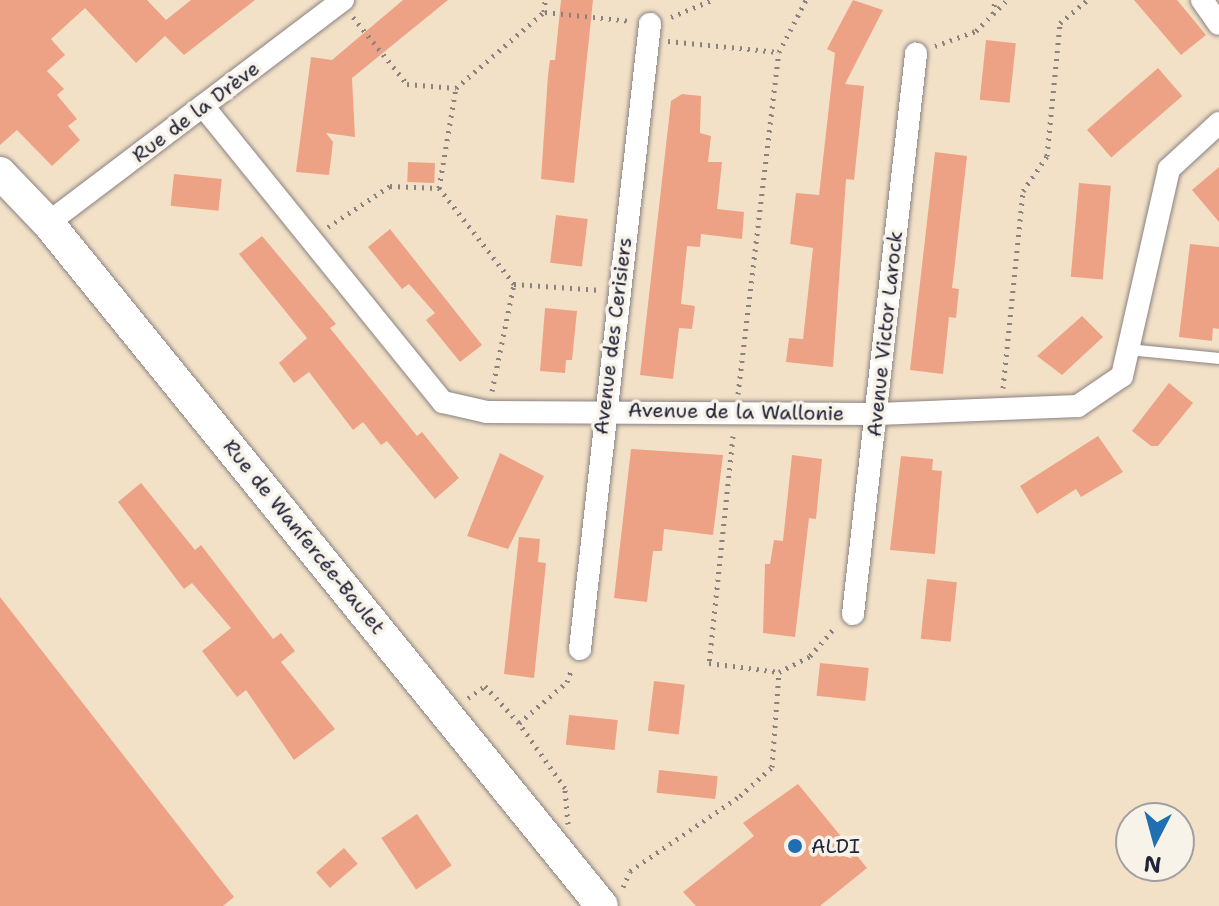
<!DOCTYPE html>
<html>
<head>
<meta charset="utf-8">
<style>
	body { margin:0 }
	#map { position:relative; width:1219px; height:906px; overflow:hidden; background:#f3e1c7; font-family:"Shantell Sans",sans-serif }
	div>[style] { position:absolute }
	.building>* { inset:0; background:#eea285; transform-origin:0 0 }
	.path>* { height:5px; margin-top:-2.5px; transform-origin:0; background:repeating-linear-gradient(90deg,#8a8281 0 2px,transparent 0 8px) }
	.roads { filter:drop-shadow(0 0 2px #8a8281) drop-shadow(0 0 2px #8a8281) }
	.service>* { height:11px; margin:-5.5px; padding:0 5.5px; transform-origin:5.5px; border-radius:5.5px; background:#fff }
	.minor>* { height:22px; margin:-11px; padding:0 11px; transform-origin:11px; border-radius:11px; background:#fff }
	.secondary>* { height:32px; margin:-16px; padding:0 16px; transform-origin:16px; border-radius:16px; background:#fff }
	.dots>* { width:22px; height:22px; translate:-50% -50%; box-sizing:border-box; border:4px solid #f7f3e8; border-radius:50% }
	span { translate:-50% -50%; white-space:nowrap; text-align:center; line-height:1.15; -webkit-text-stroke:7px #f7f3e8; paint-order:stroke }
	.street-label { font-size:20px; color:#22223b }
	.poi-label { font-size:20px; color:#22223b }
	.left { translate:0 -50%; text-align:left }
	.north { position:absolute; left:1115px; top:802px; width:80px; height:80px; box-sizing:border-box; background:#f7f3e8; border:2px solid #a29fa3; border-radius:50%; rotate:186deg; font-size:22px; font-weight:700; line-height:32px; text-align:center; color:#22223b }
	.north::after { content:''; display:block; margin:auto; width:28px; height:36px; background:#1f6fb2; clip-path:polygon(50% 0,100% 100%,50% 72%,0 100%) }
</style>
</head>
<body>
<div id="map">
	<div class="building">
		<i style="clip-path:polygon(0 0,147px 0,166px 20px,191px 0,255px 0,184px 55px,165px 36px,136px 63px,85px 8px,51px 39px,65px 55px,47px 71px,64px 89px,57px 95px,77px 119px,68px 126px,80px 140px,52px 166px,17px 130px,0 145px)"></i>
		<i style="clip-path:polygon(403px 0,448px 0,352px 78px,355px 137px,326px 133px,333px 142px,329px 175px,296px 172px,311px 57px,332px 60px)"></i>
		<i style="clip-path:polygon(561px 0,593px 0,574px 183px,541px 179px,548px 75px,550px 60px,555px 60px)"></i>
		<i style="clip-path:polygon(853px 0,883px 10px,845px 84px,864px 86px,854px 180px,846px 179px,833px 367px,786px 362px,789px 338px,803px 339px,813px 248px,790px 244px,796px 193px,819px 195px,835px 53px,827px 49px)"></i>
		<i style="clip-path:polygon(1134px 0,1177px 0,1206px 35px,1181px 55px)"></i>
		<i style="left:986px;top:40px;width:30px;height:60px;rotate:6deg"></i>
		<i style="left:1158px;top:68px;width:37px;height:94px;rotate:49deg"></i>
		<i style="clip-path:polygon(682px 94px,701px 96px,700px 133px,711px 136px,708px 162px,722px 162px,717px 209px,744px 212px,742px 239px,701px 234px,700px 247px,687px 246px,681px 304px,695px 306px,692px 329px,679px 328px,673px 379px,640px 375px,671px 101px)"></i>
		<i style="clip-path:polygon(935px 152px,967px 156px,953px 280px,952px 288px,959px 289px,956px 318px,949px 317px,943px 374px,910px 370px)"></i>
		<i style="left:408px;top:162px;width:27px;height:20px;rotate:2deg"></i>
		<i style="clip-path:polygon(1219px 167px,1219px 222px,1192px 190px)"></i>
		<i style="left:174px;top:174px;width:48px;height:32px;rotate:6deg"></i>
		<i style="left:1079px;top:183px;width:32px;height:94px;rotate:5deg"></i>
		<i style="left:556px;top:215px;width:32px;height:48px;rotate:7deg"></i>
		<i style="clip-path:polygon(390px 229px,482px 345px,460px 362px,426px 320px,435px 313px,409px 284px,402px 289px,368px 247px)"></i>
		<i style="clip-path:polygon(262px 236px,336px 324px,330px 328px,417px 436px,422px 432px,459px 478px,435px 499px,387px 441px,381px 445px,363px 422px,353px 430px,309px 372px,294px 383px,279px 363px,307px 338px,239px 254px)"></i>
		<i style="clip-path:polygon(1190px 244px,1219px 247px,1219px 329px,1213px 328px,1212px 341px,1179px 337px)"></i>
		<i style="clip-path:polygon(545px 308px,577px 311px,572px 360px,566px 360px,565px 373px,540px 371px)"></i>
		<i style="clip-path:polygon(1082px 316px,1103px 337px,1062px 375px,1037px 356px)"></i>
		<i style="clip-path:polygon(1169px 383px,1193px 403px,1158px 446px,1151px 446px,1132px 431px)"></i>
		<i style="clip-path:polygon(1098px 436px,1123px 472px,1081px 497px,1076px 489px,1037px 514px,1020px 486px)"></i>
		<i style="clip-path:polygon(631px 449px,723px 455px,713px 535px,664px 529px,662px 551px,653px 551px,647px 602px,614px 598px)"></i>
		<i style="clip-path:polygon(500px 453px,544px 476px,508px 549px,467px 536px)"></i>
		<i style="clip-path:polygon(792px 455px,822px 459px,816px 519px,809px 518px,795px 637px,763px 633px,765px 564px,770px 564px,774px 540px,783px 541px)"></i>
		<i style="clip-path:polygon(901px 456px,933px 459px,932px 470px,942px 471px,935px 554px,890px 550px)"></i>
		<i style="clip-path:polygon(141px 483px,195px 550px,201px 545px,273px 639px,281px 633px,295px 651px,281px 662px,335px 729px,294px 760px,246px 690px,237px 697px,202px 651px,231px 628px,192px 583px,184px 589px,118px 502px)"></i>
		<i style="clip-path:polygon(519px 537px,540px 539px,538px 562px,546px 563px,534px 678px,504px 674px)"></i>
		<i style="left:927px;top:579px;width:30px;height:60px;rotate:6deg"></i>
		<i style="clip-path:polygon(0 597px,234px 897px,223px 906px,0 906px)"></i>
		<i style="left:820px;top:663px;width:49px;height:33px;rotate:6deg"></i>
		<i style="left:654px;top:681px;width:31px;height:50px;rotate:7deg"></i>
		<i style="left:569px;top:715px;width:49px;height:30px;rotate:6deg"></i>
		<i style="left:659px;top:770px;width:59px;height:23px;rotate:6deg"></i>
		<i style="clip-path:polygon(798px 784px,867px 868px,820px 906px,696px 906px,683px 892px,754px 836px,743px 823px)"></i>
		<i style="left:417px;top:814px;width:62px;height:43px;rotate:56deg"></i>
		<i style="left:344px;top:848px;width:21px;height:37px;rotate:49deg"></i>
	</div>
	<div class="path">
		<i style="left:545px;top:12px;width:85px;rotate:6deg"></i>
		<i style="left:993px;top:14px;width:14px;rotate:-82deg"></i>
		<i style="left:353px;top:17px;width:86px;rotate:51.1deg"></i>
		<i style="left:407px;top:84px;width:49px;rotate:4.7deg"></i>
		<i style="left:671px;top:17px;width:44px;rotate:-22.5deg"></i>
		<i style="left:668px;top:41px;width:112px;rotate:5.7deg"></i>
		<i style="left:935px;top:46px;width:44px;rotate:-20.1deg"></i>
		<i style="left:976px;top:31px;width:44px;rotate:-45deg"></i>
		<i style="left:328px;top:227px;width:74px;rotate:-33.5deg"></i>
		<i style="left:390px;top:186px;width:49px;rotate:2.3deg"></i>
		<i style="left:514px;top:284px;width:87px;rotate:3.9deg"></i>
		<i style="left:1003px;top:388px;width:198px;rotate:-84.2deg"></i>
		<i style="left:1023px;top:191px;width:42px;rotate:-55.6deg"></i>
		<i style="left:1047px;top:156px;width:134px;rotate:-84.4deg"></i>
		<i style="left:1060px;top:23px;width:35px;rotate:-40deg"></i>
		<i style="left:492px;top:391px;width:109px;rotate:-78.4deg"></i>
		<i style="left:514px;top:284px;width:122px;rotate:-128deg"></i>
		<i style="left:439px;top:188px;width:101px;rotate:-80.4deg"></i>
		<i style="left:456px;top:88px;width:116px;rotate:-40.8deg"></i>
		<i style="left:544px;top:12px;width:12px;rotate:-85deg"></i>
		<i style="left:738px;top:394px;width:344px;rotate:-83.2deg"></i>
		<i style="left:779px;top:52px;width:59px;rotate:-62.6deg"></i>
		<i style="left:733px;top:436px;width:228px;rotate:96deg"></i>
		<i style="left:709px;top:663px;width:71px;rotate:7.3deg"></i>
		<i style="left:468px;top:698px;width:21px;rotate:-35deg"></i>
		<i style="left:485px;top:686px;width:50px;rotate:47.4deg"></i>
		<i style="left:568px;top:824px;width:36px;rotate:-95deg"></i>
		<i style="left:565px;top:788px;width:80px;rotate:-125.3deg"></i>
		<i style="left:519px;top:723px;width:63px;rotate:-40.5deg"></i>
		<i style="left:567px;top:682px;width:15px;rotate:-70deg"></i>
		<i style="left:623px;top:887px;width:17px;rotate:-66deg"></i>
		<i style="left:630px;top:871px;width:133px;rotate:-34.3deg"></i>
		<i style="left:740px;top:796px;width:43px;rotate:-42.2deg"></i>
		<i style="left:772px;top:767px;width:95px;rotate:-85.8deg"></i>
		<i style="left:779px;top:672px;width:35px;rotate:-27deg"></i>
		<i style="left:810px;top:656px;width:38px;rotate:-49deg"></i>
	</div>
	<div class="roads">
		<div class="service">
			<i style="left:1128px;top:349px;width:91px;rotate:5.6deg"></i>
		</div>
		<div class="minor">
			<i style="left:1202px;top:0;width:29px;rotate:55deg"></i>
			<i style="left:203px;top:106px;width:381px;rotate:51deg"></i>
			<i style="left:443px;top:402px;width:45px;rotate:12.8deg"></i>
			<i style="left:487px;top:412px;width:390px;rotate:0.3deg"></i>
			<i style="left:877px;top:414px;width:201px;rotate:-2.3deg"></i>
			<i style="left:1078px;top:406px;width:53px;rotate:-34.3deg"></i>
			<i style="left:1122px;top:376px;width:212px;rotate:-77.2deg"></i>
			<i style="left:1169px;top:169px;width:68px;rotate:-42.6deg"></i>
			<i style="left:48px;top:223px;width:370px;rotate:-37.1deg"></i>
			<i style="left:853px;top:614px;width:564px;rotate:-83.58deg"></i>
			<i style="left:580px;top:649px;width:629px;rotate:-83.61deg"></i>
		</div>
		<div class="secondary">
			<i style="left:0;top:173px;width:69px;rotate:46.2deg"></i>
			<i style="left:48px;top:223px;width:879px;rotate:50.95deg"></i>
		</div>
	</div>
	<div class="dots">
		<i style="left:795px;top:846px;background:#1f6fb2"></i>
	</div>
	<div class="street-label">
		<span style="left:196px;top:112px;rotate:-37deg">Rue de la Drève</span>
		<span style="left:885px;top:334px;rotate:-84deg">Avenue Victor Larock</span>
		<span style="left:613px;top:336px;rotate:-83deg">Avenue des Cerisiers</span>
		<span style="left:736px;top:412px;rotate:1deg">Avenue de la Wallonie</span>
		<span style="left:304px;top:537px;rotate:51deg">Rue de Wanfercée-Baulet</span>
	</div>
	<div class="poi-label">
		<span class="left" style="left:811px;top:846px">ALDI</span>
	</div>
	<div class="north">N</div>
</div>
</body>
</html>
